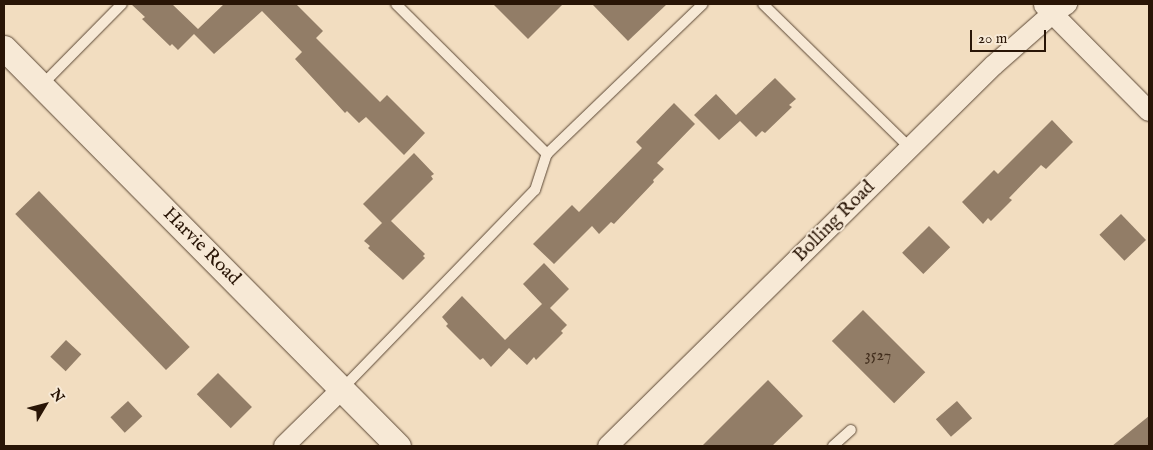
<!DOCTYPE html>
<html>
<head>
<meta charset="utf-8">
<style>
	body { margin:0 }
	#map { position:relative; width:1153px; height:450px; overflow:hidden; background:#f2ddc0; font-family:"IM FELL English",serif }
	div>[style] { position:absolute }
	.building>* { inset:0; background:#927d67; transform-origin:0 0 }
	.roads { filter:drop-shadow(0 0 1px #5b4734) drop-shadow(0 0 1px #5b4734) }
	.service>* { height:10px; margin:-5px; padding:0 5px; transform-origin:5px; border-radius:5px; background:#f7e9d6 }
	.minor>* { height:20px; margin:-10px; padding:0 10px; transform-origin:10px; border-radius:10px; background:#f7e9d6 }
	.tertiary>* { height:25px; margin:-12.5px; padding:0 12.5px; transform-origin:12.5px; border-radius:12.5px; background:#f7e9d6 }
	span { translate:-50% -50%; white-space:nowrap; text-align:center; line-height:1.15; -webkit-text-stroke:4px #f7e9d6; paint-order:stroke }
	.number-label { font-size:16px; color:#432f1e }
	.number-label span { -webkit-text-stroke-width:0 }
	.street-label { font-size:19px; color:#291506 }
	.frame { position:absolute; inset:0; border:5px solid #291506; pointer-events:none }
	.north { position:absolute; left:20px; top:380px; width:50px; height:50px; -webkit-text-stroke:4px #f7e9d6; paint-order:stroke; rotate:53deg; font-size:14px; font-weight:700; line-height:20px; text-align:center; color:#291506 }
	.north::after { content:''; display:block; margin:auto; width:18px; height:22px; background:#291506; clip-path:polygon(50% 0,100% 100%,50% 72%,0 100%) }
	.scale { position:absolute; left:970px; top:30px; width:76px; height:22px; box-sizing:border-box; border:2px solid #291506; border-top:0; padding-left:6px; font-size:15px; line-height:18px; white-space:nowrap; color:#291506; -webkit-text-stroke:4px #f7e9d6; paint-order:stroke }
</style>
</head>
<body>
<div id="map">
	<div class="building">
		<i style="clip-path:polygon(131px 4px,172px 4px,198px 29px,224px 4px,296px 4px,323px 31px,316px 38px,380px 102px,387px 95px,425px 133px,404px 155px,366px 117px,359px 123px,347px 111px,345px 113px,295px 59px,302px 52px,262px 11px,214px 54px,194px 34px,178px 50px,172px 44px,170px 46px,142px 19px,145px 17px)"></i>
		<i style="clip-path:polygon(493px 4px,563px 4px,528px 39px)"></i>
		<i style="clip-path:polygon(592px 4px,667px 4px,628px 41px)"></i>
		<i style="clip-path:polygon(775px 78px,796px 99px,789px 105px,792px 107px,765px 133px,762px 131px,756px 137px,740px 121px,719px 140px,694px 115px,716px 94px,736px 115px)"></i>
		<i style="clip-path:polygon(674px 103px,695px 124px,657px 163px,664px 169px,653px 180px,654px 182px,614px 224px,611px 222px,599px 234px,592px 226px,554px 264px,533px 244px,572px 205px,579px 212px,642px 148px,636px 142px)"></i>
		<i style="clip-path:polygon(1052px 120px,1073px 142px,1046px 169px,1041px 165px,1009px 198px,1012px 200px,991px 221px,988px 218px,983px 224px,962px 202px,994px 170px,998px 174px)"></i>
		<i style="clip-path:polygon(414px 153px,434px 174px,431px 176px,433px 179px,391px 221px,425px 254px,423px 256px,425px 258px,403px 280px,368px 248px,370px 246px,364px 241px,382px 223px,363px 204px)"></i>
		<i style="left:39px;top:191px;width:217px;height:33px;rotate:46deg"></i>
		<i style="left:1121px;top:214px;width:36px;height:30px;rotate:46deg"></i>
		<i style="left:929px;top:226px;width:30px;height:38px;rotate:45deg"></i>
		<i style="clip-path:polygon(544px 263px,569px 289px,550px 308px,567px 325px,561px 331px,563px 333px,536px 360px,534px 357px,527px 365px,509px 348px,491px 367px,483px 358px,480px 360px,446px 326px,448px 324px,442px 317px,462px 296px,505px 340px,542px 304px,523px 284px)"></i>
		<i style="left:863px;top:310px;width:88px;height:44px;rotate:45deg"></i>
		<i style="left:66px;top:340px;width:21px;height:23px;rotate:43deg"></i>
		<i style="left:218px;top:373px;width:48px;height:30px;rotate:45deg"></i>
		<i style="clip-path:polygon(768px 380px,803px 416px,772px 446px,702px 446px)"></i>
		<i style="left:128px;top:401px;width:21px;height:24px;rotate:47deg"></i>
		<i style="left:957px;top:401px;width:23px;height:28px;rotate:49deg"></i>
		<i style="clip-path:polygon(1149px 416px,1149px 446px,1112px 446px)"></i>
	</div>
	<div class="roads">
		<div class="service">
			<i style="left:396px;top:4px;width:213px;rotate:44.8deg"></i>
			<i style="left:763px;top:4px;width:206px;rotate:44.4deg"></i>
			<i style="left:42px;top:85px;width:114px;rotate:-45.4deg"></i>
			<i style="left:342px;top:389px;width:277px;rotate:-45.9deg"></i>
			<i style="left:535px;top:190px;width:38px;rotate:-72deg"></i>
			<i style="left:547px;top:154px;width:216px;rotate:-43.9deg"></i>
			<i style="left:833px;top:446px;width:24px;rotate:-42deg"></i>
		</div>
		<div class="minor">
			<i style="left:1044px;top:5px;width:149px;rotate:45.3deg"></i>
			<i style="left:284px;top:446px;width:81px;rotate:-44.5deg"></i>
			<i style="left:608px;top:446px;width:542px;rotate:-44.63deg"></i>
			<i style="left:994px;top:65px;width:79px;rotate:-41.4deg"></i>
			<i style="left:1053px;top:13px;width:17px;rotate:-33deg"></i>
		</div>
		<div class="tertiary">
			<i style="left:4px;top:48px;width:560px;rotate:45.29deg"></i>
		</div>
	</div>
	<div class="number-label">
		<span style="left:878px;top:356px">3527</span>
	</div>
	<div class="street-label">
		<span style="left:835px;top:222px;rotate:-45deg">Bolling Road</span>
		<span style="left:201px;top:247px;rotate:45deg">Harvie Road</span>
	</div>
	<div class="frame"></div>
	<div class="north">N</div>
	<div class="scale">20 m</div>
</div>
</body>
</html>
